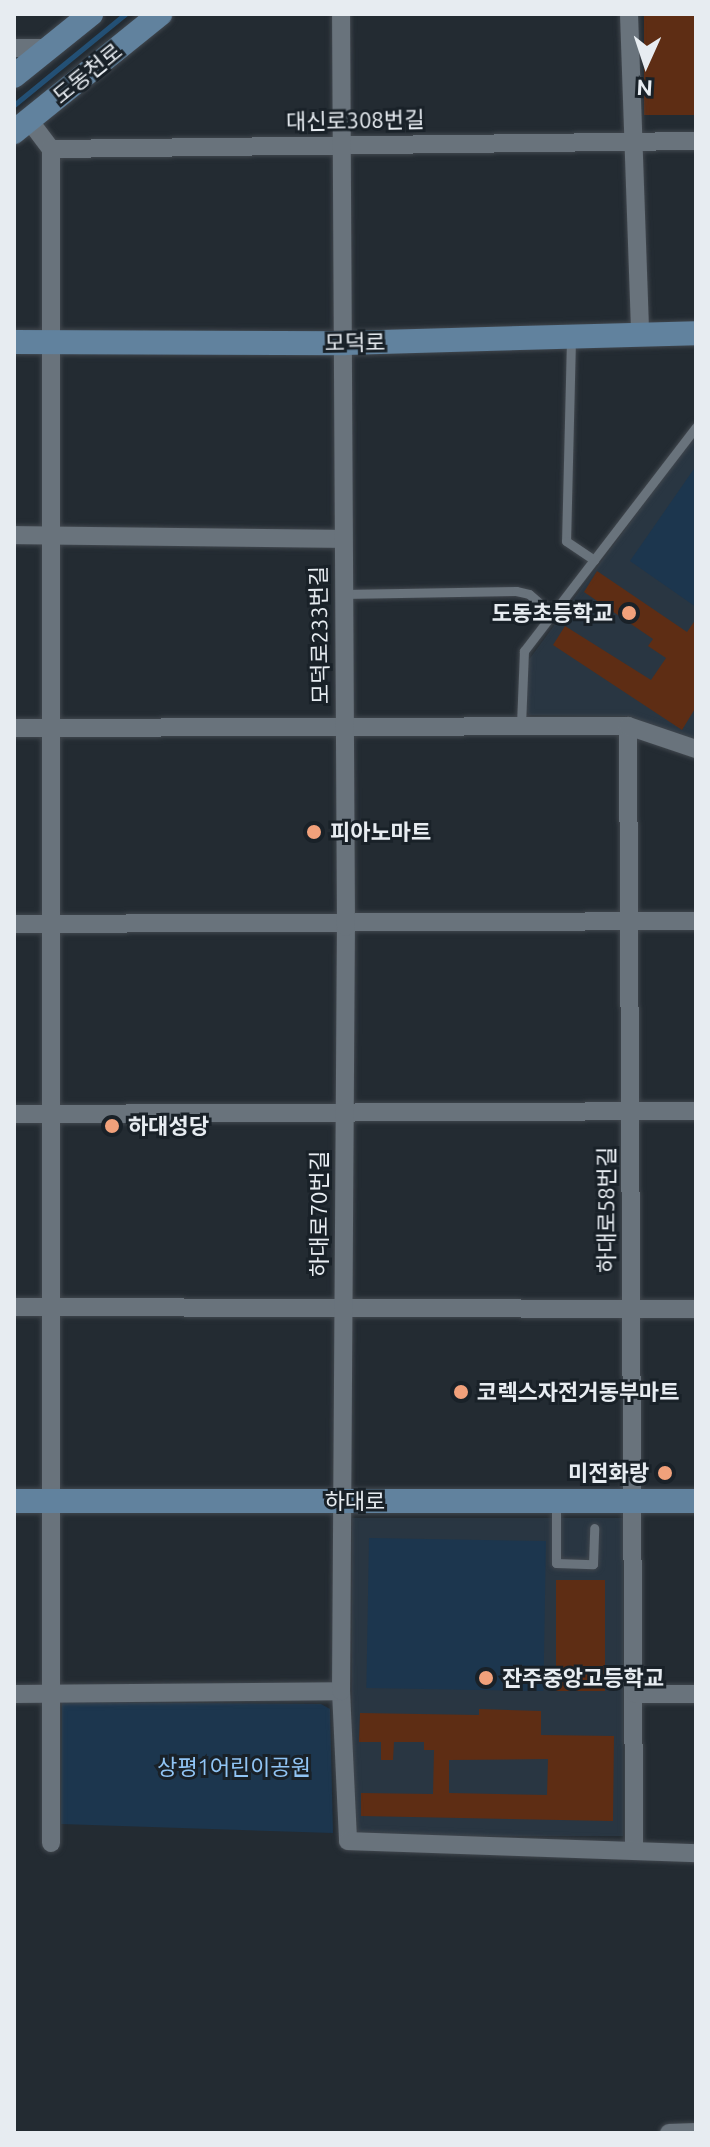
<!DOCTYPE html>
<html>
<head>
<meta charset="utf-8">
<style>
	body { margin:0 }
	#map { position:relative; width:710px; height:2147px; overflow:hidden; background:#232b32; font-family:Ubuntu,"Noto Sans KR",sans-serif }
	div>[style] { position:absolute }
	.built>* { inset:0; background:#293642; transform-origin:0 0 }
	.green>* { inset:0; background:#1c364e; transform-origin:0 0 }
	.stream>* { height:5px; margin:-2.5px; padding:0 2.5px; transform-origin:2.5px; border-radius:2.5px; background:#235075 }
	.building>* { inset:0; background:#5e2d14; transform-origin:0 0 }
	.roads { filter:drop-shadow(0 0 2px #41474e) drop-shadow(0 0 2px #41474e) }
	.lane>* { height:9px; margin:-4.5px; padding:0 4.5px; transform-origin:4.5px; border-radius:4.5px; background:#69737c }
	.street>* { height:18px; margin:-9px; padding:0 9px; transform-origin:9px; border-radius:9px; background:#69737c }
	.secondary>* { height:24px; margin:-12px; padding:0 12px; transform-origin:12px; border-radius:12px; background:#61829e }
	.dots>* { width:22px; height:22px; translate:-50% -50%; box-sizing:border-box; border:4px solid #192128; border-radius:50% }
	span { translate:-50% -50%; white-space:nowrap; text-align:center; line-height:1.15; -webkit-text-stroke:6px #192128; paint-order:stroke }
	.street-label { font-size:22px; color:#e7ecf1 }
	.poi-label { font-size:22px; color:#e7ecf1; font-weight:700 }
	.right { translate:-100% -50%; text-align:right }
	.left { translate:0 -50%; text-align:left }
	.park-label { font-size:22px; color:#91c5f5 }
	.frame { position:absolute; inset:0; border:16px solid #e7ecf1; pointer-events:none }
	.north { position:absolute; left:606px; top:24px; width:80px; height:80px; -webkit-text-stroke:6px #192128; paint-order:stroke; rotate:183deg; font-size:22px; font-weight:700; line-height:32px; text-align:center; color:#e7ecf1 }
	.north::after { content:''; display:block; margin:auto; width:28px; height:36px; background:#e7ecf1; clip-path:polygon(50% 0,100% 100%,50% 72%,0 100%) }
</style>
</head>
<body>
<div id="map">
	<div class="built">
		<i style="clip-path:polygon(696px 433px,696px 740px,628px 716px,529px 715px,524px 706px,525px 665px)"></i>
		<i style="left:352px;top:1518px;width:271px;height:318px"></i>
	</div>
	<div class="green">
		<i style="clip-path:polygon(696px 466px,696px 607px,630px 561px)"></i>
		<i style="left:369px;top:1538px;width:177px;height:150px;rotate:1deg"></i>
		<i style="clip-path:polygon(62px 1702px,321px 1704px,330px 1709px,333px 1833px,61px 1824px)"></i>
	</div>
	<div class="stream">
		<i style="left:14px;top:105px;width:144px;rotate:-39.3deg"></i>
	</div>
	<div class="building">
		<i style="left:644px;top:14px;width:52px;height:101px"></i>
		<i style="clip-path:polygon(597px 571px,687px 632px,696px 619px,696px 707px,682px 730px,553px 645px,565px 626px,651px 680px,666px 658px,648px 646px,653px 639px,584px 592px)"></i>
		<i style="left:556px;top:1580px;width:49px;height:111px"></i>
		<i style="clip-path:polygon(evenodd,479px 1709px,541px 1711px,541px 1735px,614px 1736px,613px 1821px,361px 1816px,361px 1793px,433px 1794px,434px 1750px,424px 1750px,424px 1742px,394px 1742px,393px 1760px,381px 1760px,381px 1742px,359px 1742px,360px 1713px,479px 1715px,479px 1709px,548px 1759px,547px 1795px,449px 1793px,449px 1760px,548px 1759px)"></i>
	</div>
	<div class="roads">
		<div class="lane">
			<i style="left:571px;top:339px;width:202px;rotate:91.4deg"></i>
			<i style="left:566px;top:541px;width:34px;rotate:34deg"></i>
			<i style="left:343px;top:594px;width:173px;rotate:-1deg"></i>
			<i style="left:516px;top:591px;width:13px;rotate:13deg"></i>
			<i style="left:529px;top:594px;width:32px;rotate:41deg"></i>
			<i style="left:521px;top:725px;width:74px;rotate:-87.7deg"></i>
			<i style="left:524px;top:651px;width:282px;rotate:-52.5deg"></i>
			<i style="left:556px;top:1504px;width:59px;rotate:90deg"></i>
			<i style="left:556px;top:1563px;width:37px;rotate:2deg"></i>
			<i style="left:593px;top:1564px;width:36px;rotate:-88deg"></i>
		</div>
		<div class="street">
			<i style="left:629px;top:14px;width:319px;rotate:88deg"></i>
			<i style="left:14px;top:48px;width:35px"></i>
			<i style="left:29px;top:120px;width:36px;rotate:53deg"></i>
			<i style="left:51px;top:149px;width:645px;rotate:-0.71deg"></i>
			<i style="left:14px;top:535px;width:328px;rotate:0.7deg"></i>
			<i style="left:628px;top:726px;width:1123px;rotate:89.69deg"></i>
			<i style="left:14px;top:728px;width:614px;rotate:-0.19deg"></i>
			<i style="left:628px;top:726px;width:72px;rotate:18.7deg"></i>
			<i style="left:14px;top:924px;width:682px;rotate:-0.25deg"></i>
			<i style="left:14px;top:1114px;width:682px;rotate:-0.25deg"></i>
			<i style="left:14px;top:1307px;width:682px;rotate:0.17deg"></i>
			<i style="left:341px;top:1691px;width:150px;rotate:87.3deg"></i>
			<i style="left:348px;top:1841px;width:348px;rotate:2deg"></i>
			<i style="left:14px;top:1694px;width:327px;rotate:-0.5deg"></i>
			<i style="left:341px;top:1691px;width:764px;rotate:-89.63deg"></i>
			<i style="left:346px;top:927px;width:913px;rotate:-90.31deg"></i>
			<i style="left:636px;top:1694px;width:60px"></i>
			<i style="left:51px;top:1843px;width:1694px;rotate:-90deg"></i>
			<i style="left:669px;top:2133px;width:27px;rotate:-2deg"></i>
		</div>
		<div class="secondary">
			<i style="left:14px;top:76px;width:99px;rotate:-38.8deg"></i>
			<i style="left:14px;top:132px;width:188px;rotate:-38.9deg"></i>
			<i style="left:14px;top:342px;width:331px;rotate:0.2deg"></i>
			<i style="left:345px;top:343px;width:351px;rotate:-1.6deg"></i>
			<i style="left:14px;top:1501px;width:682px"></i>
		</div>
	</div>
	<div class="dots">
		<i style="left:629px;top:613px;background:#f1a17b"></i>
		<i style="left:314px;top:832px;background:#f1a17b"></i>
		<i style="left:112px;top:1126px;background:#f1a17b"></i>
		<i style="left:461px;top:1392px;background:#f1a17b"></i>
		<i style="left:665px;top:1473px;background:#f1a17b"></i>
		<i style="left:486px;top:1678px;background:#f1a17b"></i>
	</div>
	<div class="street-label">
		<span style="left:87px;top:73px;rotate:-39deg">도동천로</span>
		<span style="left:355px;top:120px;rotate:-1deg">대신로308번길</span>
		<span style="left:355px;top:342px;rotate:-1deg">모덕로</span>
		<span style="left:319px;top:635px;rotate:-91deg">모덕로233번길</span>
		<span style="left:606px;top:1210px;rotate:-90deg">하대로58번길</span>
		<span style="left:319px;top:1214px;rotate:-90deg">하대로70번길</span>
		<span style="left:355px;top:1501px">하대로</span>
	</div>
	<div class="poi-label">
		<span class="right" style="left:613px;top:613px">도동초등학교</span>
		<span class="left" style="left:330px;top:832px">피아노마트</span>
		<span class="left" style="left:128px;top:1126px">하대성당</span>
		<span class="left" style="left:477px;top:1392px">코렉스자전거동부마트</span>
		<span class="right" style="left:649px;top:1473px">미전화랑</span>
		<span class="left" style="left:502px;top:1678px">잔주중앙고등학교</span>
	</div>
	<div class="park-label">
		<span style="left:234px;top:1767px">상평1어린이공원</span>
	</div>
	<div class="frame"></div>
	<div class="north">N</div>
</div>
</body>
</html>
